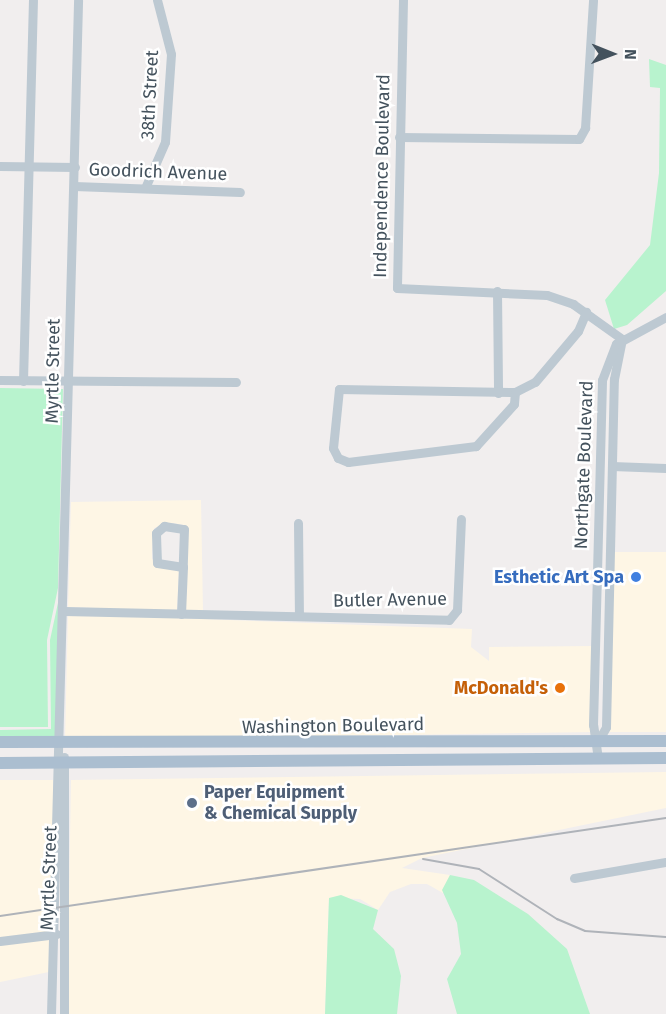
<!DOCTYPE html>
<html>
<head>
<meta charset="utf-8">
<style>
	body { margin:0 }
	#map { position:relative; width:666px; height:1014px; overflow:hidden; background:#f1eeee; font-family:"Fira Sans",sans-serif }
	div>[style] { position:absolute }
	.commercial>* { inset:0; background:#fef6e5; transform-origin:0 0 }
	.green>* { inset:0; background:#b8f3ce }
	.minor>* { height:9px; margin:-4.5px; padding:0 4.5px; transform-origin:4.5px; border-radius:4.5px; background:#bdc9d2 }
	.major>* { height:12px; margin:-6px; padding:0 6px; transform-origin:6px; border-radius:6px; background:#abbed0 }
	.rail>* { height:2px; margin:-1px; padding:0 1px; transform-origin:1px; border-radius:1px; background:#afb3b9 }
	.dots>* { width:16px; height:16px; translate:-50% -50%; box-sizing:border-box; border:3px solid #fff; border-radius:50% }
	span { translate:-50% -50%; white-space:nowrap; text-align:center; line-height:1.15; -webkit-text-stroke:5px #fff; paint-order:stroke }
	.street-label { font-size:18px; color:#44525d }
	.shop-label { font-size:18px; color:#366cbe; font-weight:700 }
	.right { translate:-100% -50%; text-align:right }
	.food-label { font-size:18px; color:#c56008; font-weight:700 }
	.service-label { font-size:18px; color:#4e5e75; font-weight:700 }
	.left { translate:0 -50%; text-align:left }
	.north { position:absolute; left:582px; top:24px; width:60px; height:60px; -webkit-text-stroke:4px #fff; paint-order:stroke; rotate:91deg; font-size:16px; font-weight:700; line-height:24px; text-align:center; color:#44525d }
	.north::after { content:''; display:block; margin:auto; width:21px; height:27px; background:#44525d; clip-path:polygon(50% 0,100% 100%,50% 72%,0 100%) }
</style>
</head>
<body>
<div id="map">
	<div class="commercial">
		<i style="clip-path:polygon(201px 500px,203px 611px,185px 611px,184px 525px,173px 523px,154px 528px,152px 552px,152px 559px,179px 570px,177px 611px,68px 607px,71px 502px)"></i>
		<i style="left:606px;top:552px;width:60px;height:180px"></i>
		<i style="clip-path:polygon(68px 614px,472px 629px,471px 647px,489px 661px,489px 647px,596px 646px,595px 732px,65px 740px)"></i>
		<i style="clip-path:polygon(666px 772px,666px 808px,422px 858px,402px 868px,450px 875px,443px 893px,427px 884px,411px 884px,390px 892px,378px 910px,360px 899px,329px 898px,325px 1014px,67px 1014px,71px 780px)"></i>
		<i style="left:0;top:780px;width:53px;height:158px"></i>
		<i style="clip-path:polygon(50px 938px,49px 972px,0 982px,0 945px)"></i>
	</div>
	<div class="green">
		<i style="clip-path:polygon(649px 59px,666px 65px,666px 291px,627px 325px,614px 329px,605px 300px,650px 245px,659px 173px,660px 88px,650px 87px)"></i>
		<i style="clip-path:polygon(0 388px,63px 389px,58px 588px,47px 640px,48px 727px,0 727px)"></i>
		<i style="clip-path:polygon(61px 589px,57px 740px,0 739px,0 730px,51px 729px,50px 640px)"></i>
		<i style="clip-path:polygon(450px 875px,474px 880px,528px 914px,567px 949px,590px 1014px,457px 1014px,447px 979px,461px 954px,457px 923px,442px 890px)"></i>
		<i style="clip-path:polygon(341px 895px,378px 910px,373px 929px,394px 949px,401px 976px,397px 1014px,325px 1014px,329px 898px)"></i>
	</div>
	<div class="minor">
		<i style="left:403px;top:0;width:288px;rotate:91.2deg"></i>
		<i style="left:397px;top:288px;width:150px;rotate:2.7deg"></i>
		<i style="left:547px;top:295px;width:28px;rotate:19deg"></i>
		<i style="left:573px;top:304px;width:60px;rotate:35.5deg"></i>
		<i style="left:399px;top:137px;width:180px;rotate:0.6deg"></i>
		<i style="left:579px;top:139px;width:13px;rotate:-61deg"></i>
		<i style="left:585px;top:128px;width:128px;rotate:-86.4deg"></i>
		<i style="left:0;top:166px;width:75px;rotate:0.8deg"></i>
		<i style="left:74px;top:186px;width:166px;rotate:2.1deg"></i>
		<i style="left:145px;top:188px;width:50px;rotate:-66.5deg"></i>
		<i style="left:165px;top:142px;width:88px;rotate:-86.1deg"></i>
		<i style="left:171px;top:54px;width:56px;rotate:-104.5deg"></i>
		<i style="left:497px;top:291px;width:102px;rotate:89.4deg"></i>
		<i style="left:0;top:380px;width:236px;rotate:0.5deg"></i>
		<i style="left:23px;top:381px;width:381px;rotate:-88.5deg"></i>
		<i style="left:515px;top:392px;width:12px;rotate:95deg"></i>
		<i style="left:514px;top:404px;width:57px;rotate:132.1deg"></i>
		<i style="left:476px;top:446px;width:129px;rotate:172.9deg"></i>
		<i style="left:348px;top:462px;width:11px;rotate:-158deg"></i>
		<i style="left:338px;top:458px;width:11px;rotate:-117deg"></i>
		<i style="left:333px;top:448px;width:59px;rotate:-84.2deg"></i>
		<i style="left:339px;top:389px;width:176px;rotate:1deg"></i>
		<i style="left:515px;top:392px;width:22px;rotate:-27deg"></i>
		<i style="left:535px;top:382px;width:67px;rotate:-49.9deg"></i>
		<i style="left:578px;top:331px;width:21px;rotate:-67deg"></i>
		<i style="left:612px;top:466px;width:54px;rotate:2.1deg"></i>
		<i style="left:298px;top:523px;width:93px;rotate:89.4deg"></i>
		<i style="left:164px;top:526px;width:20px;rotate:9deg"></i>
		<i style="left:184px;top:529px;width:38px;rotate:92deg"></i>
		<i style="left:183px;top:567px;width:26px;rotate:-171deg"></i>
		<i style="left:157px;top:563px;width:30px;rotate:-92deg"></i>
		<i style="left:156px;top:533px;width:11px;rotate:-41deg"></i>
		<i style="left:64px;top:611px;width:385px;rotate:1.3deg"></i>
		<i style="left:449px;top:620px;width:13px;rotate:-51deg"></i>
		<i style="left:457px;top:610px;width:91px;rotate:-87.5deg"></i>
		<i style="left:181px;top:614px;width:47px;rotate:-87.6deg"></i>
		<i style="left:598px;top:741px;width:16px;rotate:-60deg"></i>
		<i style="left:606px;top:727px;width:348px;rotate:-88.7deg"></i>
		<i style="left:614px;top:379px;width:41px;rotate:-78.7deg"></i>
		<i style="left:598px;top:759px;width:34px;rotate:-98deg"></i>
		<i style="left:593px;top:725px;width:345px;rotate:-88.5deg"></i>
		<i style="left:602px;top:380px;width:39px;rotate:-69deg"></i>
		<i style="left:616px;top:344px;width:57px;rotate:-28.4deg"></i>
		<i style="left:574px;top:878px;width:93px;rotate:-9.9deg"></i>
		<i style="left:0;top:941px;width:57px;rotate:-7deg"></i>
		<i style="left:51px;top:1014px;width:1014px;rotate:-88.47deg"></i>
		<i style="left:64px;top:1014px;width:257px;rotate:-90deg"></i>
	</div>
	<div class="major">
		<i style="left:0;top:742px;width:666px;rotate:-0.09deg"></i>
		<i style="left:0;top:763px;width:666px;rotate:-0.43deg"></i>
	</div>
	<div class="rail">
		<i style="left:423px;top:859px;width:57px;rotate:10.1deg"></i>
		<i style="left:479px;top:869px;width:93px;rotate:32.7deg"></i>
		<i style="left:557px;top:919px;width:30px;rotate:23deg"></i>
		<i style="left:585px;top:931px;width:81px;rotate:4.2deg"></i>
		<i style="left:0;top:916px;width:673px;rotate:-8.37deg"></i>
	</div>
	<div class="dots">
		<i style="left:636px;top:577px;background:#3f7fe0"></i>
		<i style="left:560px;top:688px;background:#e8710a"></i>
		<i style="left:192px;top:803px;background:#5c6f8a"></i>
	</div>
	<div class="street-label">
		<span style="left:150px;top:95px;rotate:-87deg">38th Street</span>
		<span style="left:158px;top:172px;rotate:2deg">Goodrich Avenue</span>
		<span style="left:382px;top:176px;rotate:-89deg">Independence Boulevard</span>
		<span style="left:53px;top:371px;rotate:-89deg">Myrtle Street</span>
		<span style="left:584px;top:465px;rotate:-88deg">Northgate Boulevard</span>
		<span style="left:390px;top:600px;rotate:-1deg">Butler Avenue</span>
		<span style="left:333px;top:726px;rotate:-1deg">Washington Boulevard</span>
		<span style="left:49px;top:878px;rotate:-88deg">Myrtle Street</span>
	</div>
	<div class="shop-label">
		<span class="right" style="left:624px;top:577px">Esthetic Art Spa</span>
	</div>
	<div class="food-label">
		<span class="right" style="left:548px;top:688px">McDonald's</span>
	</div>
	<div class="service-label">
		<span class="left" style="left:204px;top:803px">Paper Equipment<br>&amp; Chemical Supply</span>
	</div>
	<div class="north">N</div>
</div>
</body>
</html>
